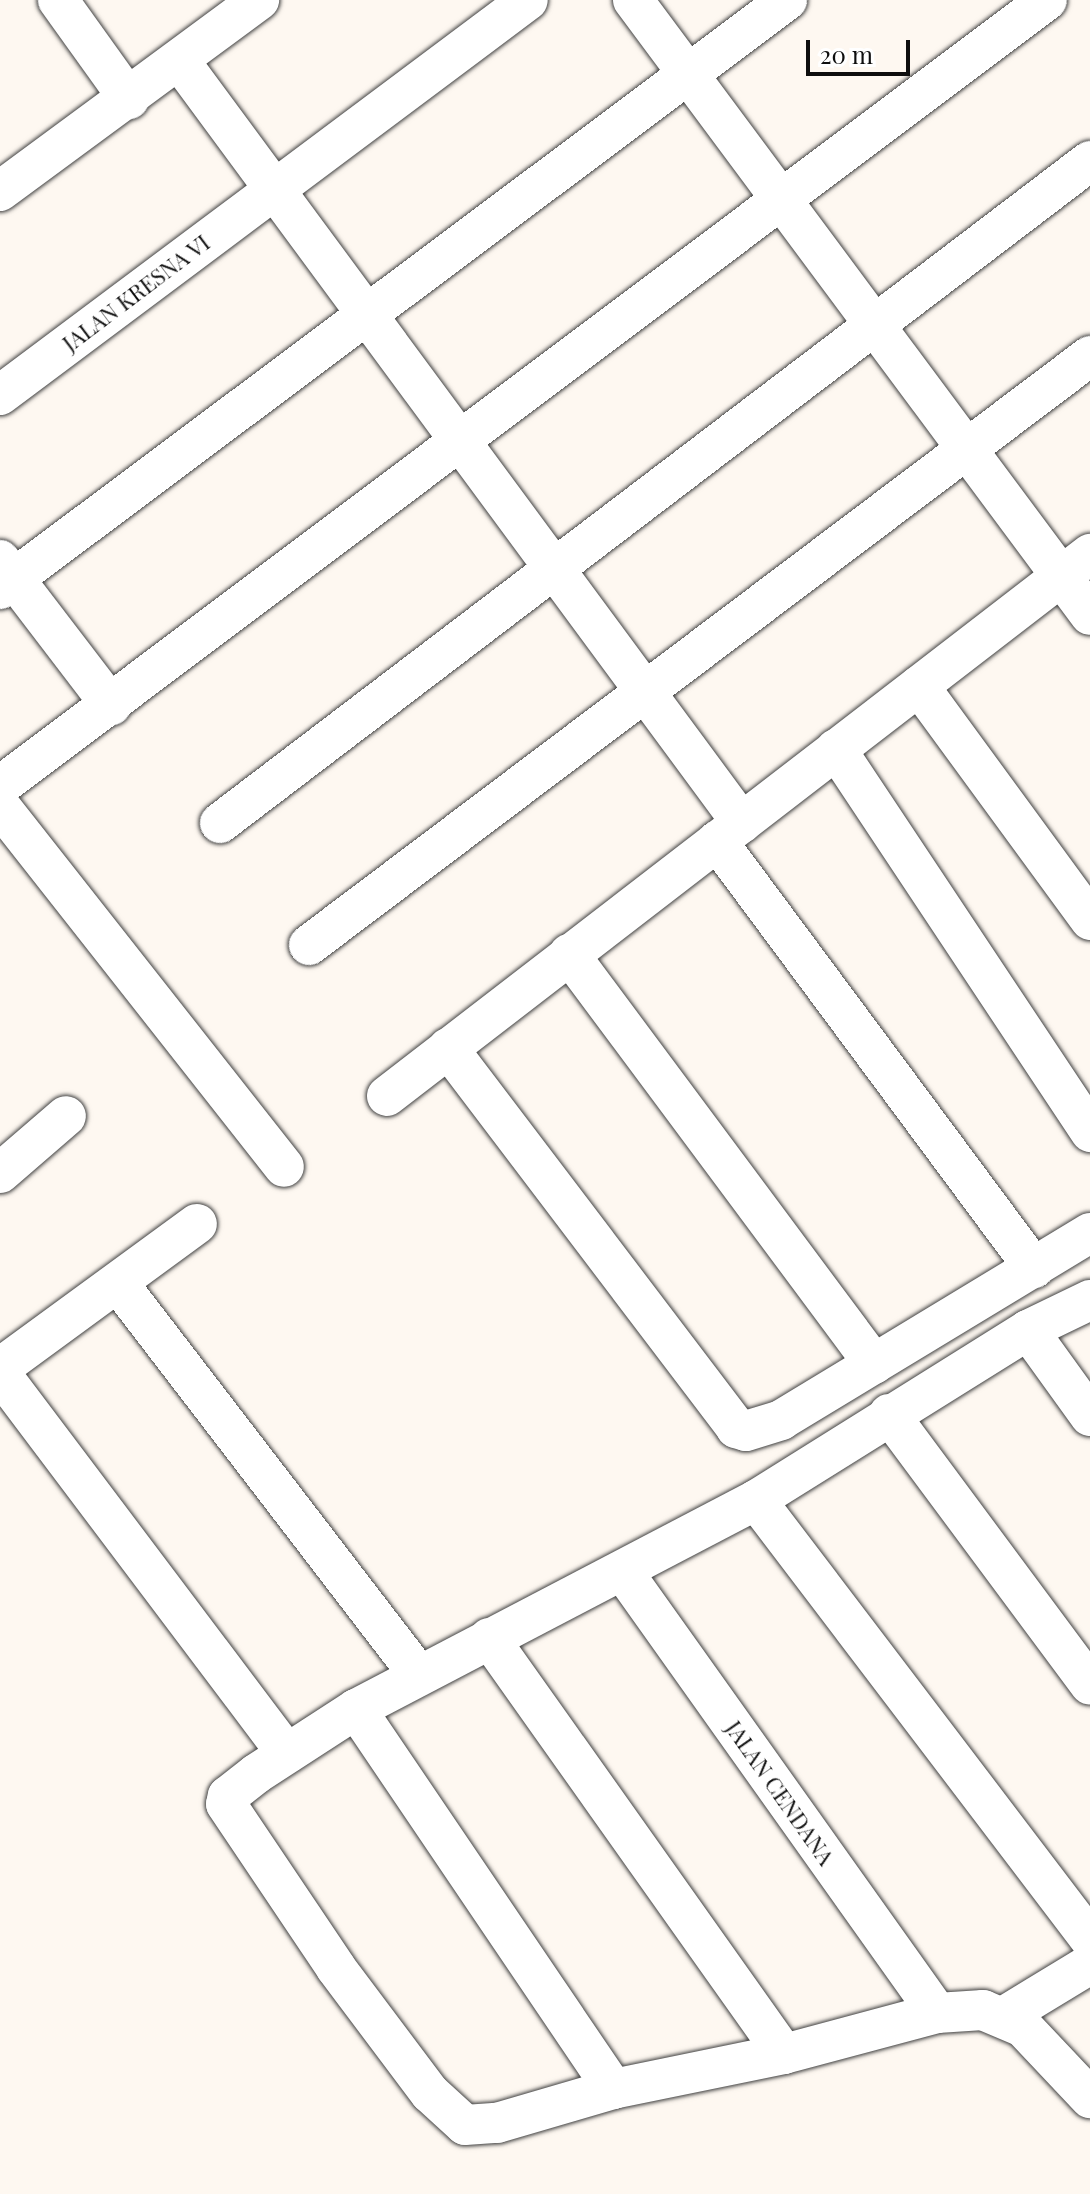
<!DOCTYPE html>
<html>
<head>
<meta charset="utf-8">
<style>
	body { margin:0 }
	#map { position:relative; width:1090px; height:2194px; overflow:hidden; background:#fef8f1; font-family:"Playfair Display",serif }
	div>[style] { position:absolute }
	.roads { filter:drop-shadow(0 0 2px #414141) drop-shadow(0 0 2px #414141) }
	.street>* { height:40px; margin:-20px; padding:0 20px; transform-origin:20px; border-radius:20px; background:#fff }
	span { translate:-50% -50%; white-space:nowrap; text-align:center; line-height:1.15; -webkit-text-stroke:8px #fff; paint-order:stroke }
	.street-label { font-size:22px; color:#0e0e0e }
	.scale { position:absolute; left:806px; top:40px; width:104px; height:36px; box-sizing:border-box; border:4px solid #0e0e0e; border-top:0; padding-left:10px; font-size:24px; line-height:28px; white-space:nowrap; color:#0e0e0e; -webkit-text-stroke:6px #fff; paint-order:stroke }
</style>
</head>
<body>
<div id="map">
	<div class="roads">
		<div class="street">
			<i style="left:58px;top:0;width:122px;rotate:54.4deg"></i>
			<i style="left:633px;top:0;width:766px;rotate:53.38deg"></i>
			<i style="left:179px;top:60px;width:948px;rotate:53.58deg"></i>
			<i style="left:0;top:191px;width:322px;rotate:-36.4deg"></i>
			<i style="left:0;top:395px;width:659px;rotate:-36.8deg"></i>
			<i style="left:0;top:560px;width:183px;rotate:52.6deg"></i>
			<i style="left:0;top:589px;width:983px;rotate:-36.81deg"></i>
			<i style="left:919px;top:686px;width:290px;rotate:53.8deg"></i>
			<i style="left:836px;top:749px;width:460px;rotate:56.4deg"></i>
			<i style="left:0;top:786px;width:1309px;rotate:-36.9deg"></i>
			<i style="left:0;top:806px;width:459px;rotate:51.8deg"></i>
			<i style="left:220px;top:823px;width:1093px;rotate:-37.27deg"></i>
			<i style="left:717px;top:841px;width:532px;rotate:53.41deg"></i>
			<i style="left:309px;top:945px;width:978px;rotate:-37.02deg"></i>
			<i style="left:569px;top:954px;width:511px;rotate:53.35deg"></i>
			<i style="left:448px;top:1048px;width:477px;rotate:52.8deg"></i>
			<i style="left:736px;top:1428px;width:10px;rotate:17deg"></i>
			<i style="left:746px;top:1431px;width:37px;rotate:-17deg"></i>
			<i style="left:781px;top:1420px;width:361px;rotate:-31.2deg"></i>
			<i style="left:387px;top:1096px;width:888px;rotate:-37.63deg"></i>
			<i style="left:0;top:1173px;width:87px;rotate:-40.8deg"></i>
			<i style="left:118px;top:1283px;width:494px;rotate:52.5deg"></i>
			<i style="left:1090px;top:1300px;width:69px;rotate:154.2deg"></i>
			<i style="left:1028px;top:1330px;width:321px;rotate:148deg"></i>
			<i style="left:756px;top:1500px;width:451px;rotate:152.4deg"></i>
			<i style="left:356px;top:1709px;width:119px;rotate:147deg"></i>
			<i style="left:256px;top:1774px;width:36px;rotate:142deg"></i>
			<i style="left:228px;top:1796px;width:8px;rotate:104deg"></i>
			<i style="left:226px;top:1804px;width:197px;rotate:56.1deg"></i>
			<i style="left:336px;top:1968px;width:156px;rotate:53.1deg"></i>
			<i style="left:430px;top:2093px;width:47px;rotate:42.4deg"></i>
			<i style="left:465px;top:2125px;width:32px;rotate:-4deg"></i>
			<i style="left:497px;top:2123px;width:121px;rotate:-16.3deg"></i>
			<i style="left:613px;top:2089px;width:175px;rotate:-11.6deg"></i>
			<i style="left:784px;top:2054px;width:158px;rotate:-15deg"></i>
			<i style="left:937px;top:2013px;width:46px;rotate:-3.7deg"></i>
			<i style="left:983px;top:2010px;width:43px;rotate:23deg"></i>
			<i style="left:1023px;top:2027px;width:98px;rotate:46.7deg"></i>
			<i style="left:1028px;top:1330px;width:106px;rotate:54.2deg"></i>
			<i style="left:0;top:1368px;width:244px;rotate:-36.2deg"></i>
			<i style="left:0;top:1373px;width:475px;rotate:53deg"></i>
			<i style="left:889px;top:1414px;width:337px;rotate:53.4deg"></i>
			<i style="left:756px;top:1500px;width:552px;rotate:52.74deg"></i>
			<i style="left:624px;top:1573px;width:540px;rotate:54.57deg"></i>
			<i style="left:489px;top:1638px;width:510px;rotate:54.66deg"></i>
			<i style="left:356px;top:1709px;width:459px;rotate:55.9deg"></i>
			<i style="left:1003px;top:2017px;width:102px;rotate:-31.3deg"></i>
		</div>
	</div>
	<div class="street-label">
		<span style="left:136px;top:293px;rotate:-37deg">JALAN KRESNA VI</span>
		<span style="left:780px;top:1793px;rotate:55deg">JALAN CENDANA</span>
	</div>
	<div class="scale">20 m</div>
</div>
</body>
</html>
